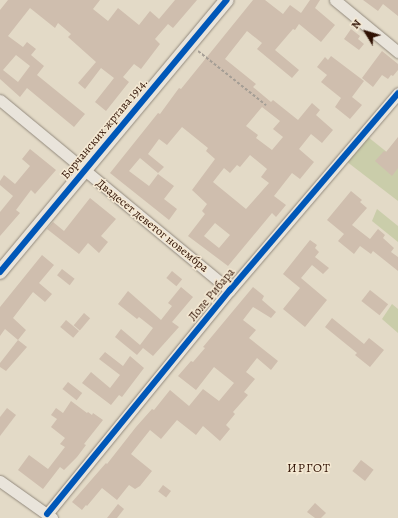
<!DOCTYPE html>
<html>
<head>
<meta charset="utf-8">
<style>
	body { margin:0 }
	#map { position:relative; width:398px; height:518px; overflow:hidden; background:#e3dac7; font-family:Alegreya,serif }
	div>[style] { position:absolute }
	.green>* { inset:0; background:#cacdaa }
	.building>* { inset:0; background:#cfbeae; transform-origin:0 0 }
	.path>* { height:2px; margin-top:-1px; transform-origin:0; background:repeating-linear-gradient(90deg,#a59e95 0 3px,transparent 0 5px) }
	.roads { filter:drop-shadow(0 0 1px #938a7d) drop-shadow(0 0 1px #938a7d) }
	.minor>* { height:11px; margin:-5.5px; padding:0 5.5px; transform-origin:5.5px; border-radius:5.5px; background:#e9e4db }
	.tertiary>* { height:14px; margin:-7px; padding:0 7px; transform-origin:7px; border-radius:7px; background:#e9e4db }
	.cycleway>* { height:6px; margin:-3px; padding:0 3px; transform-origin:3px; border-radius:3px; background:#0057b8 }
	span { translate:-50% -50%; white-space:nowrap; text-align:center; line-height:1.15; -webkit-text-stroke:3px #f5e9d3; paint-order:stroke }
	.street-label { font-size:12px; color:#301204 }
	.neighbourhood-label { font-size:13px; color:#301204; letter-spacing:1px }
	.north { position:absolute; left:346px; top:12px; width:40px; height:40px; -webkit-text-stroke:3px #f5e9d3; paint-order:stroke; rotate:308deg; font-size:11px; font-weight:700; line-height:16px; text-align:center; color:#301204 }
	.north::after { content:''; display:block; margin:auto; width:14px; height:18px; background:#301204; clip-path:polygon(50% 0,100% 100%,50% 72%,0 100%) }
</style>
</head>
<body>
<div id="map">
	<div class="green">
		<i style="clip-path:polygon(363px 133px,398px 161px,398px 201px,342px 158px)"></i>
		<i style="clip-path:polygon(377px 209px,398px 226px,398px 242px,372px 221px)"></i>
		<i style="clip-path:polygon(392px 304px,398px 309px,398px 333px,382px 319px)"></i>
	</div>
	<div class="building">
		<i style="clip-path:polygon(evenodd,8px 0,100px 0,93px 9px,108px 21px,118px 8px,139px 25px,150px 11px,159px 19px,175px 0,197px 0,173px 28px,168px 24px,155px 39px,160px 44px,141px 69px,134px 64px,123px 77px,129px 82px,106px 111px,95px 102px,114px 78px,101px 68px,85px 89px,78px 83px,96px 62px,68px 37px,71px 34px,58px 23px,55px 28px,30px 8px,8px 36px,23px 47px,27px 42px,36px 49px,31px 55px,44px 66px,37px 75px,85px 114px,74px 127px,27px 88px,20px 97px,0 79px,0 10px,8px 0,16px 55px,30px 66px,18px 82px,3px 70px,16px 55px)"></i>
		<i style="clip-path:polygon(evenodd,253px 0,265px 0,283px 14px,290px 5px,301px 13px,310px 0,320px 0,315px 8px,335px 25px,321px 42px,299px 24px,295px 30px,293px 29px,275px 50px,299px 70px,292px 78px,257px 49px,262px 43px,247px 31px,225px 59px,256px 84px,253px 87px,271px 102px,273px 100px,298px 120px,312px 103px,320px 110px,316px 115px,333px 130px,322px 143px,311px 134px,299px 149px,314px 162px,300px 179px,292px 173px,274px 196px,286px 205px,276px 217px,272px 213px,228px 266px,188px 236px,205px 214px,202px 211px,207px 204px,192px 190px,215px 159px,206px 151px,208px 148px,182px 127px,167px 145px,159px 139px,148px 154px,164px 167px,158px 173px,140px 158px,129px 171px,149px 186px,158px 174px,174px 186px,164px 199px,177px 209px,169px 220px,110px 173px,158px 113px,160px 114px,179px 88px,181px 89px,253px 0,262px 107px,280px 121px,273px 129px,283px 137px,272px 150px,256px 138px,258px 135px,246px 126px,262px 107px,253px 0,250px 155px,267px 169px,261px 177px,269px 183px,246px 209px,213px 182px,224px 168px,230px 173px,237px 165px,240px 167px,250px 155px,253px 0,215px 223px,230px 235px,219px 248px,204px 236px,215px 223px)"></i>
		<i style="clip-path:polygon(363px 0,398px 0,398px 16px,383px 4px,378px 11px)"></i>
		<i style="clip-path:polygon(351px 29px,360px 36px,358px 39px,364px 44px,359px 50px,344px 39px)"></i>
		<i style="clip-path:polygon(382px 51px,398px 64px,398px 70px,393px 76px,391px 75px,388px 79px,382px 75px,373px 87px,362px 78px)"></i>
		<i style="clip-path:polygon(331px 56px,364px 81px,352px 97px,362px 105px,350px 119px,335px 107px,341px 98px,321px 82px,327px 75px,317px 67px,325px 57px,328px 60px)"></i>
		<i style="clip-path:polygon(398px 137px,398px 168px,392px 176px,375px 161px,384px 151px,386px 152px)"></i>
		<i style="clip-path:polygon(30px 149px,56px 170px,35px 194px,31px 190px,16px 210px,20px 213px,0 236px,0 212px,13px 196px,0 185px,0 181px,4px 175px,15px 184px,30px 166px,22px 159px)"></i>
		<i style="clip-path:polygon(351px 191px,362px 200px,360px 202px,367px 208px,352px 225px,370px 239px,378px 229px,385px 235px,383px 238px,394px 248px,391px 252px,398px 257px,398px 271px,373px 251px,371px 254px,360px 246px,354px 254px,338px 241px,344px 234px,327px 220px)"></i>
		<i style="clip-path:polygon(90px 198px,116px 219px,101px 236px,108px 242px,99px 253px,88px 243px,79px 254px,47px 229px,53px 222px,64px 231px)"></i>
		<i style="clip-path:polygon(310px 240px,317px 245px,315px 248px,319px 252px,315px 257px,329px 268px,323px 274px,312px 265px,301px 278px,327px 300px,305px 327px,283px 309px,300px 288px,283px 274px)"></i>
		<i style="clip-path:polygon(42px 255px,54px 265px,39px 283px,52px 294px,45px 302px,33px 292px,13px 318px,26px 330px,18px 340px,5px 329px,0 336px,0 307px)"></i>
		<i style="left:62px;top:269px;width:16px;height:8px;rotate:38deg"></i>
		<i style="left:172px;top:271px;width:13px;height:9px;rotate:39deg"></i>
		<i style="clip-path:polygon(181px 287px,193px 297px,172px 322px,179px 327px,153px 356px,143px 348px,137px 355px,115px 337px,121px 329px,140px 345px,153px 328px,139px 317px,137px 319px,118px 304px,128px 291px,161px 320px,172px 306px,168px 303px)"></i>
		<i style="clip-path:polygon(253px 287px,264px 296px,262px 300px,276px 312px,271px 318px,253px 307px,243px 320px,256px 330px,249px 338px,278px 361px,271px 370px,257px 358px,246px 372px,255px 379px,244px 392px,248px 395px,233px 412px,235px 414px,226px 425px,230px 429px,220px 441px,203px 426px,196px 435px,177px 420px,161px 439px,150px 430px,131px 454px,152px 471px,140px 486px,135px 489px,129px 485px,117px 500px,102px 488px,87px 506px,86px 505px,82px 510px,72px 502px,106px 463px,107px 464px,136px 427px,152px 409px,154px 410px,170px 390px,189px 406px,203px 389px,219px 401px,234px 383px,214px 367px,196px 390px,178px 376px,191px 361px,193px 362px,205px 348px,203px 347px)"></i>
		<i style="left:370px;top:290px;width:23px;height:14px;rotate:38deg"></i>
		<i style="left:84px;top:313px;width:8px;height:16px;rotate:40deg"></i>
		<i style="clip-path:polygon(332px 318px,364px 344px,369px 338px,384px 350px,370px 367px,355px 355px,357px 353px,325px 327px)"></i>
		<i style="left:66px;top:320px;width:17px;height:9px;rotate:40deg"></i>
		<i style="clip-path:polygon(18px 340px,27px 347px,6px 371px,0 367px,0 363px)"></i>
		<i style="clip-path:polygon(105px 352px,123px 366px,130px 356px,144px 368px,122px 397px,119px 395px,111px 405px,82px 383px,91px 372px,110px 388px,120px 375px,99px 359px)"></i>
		<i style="left:68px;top:382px;width:18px;height:9px;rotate:38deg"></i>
		<i style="clip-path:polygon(71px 401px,87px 413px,88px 412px,92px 415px,93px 413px,103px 420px,84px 444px,86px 445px,77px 457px,64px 470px,60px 467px,43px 489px,18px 470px,29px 455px,48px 469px,65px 447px,60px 444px,65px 438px,51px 427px,57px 419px,51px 415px,56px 408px,63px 413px)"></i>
		<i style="clip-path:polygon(7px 408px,16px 415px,0 436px,0 417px)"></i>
		<i style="left:361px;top:460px;width:16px;height:14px;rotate:38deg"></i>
		<i style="left:163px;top:485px;width:10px;height:8px;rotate:37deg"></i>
		<i style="clip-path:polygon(315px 503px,326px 513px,321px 518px,315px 518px,307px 512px)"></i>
		<i style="clip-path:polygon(118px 504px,124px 509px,117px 518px,107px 518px)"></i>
	</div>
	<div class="path">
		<i style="left:198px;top:51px;width:87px;rotate:38.5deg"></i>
	</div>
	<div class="roads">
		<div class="minor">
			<i style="left:335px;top:0;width:82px;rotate:39.5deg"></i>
			<i style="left:0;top:100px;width:298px;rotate:39.6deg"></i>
			<i style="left:0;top:481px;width:64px;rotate:35.4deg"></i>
			<i style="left:47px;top:514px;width:289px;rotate:-50.8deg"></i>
			<i style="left:230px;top:290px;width:259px;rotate:-49.5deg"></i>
		</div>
		<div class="tertiary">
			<i style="left:0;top:272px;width:354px;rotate:-50.2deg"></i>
		</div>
	</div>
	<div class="cycleway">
		<i style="left:0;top:272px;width:354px;rotate:-50.2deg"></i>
		<i style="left:47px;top:514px;width:289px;rotate:-50.8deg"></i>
		<i style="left:230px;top:290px;width:259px;rotate:-49.5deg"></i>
	</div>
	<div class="street-label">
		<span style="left:105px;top:129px;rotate:-50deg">Борчанских жртава 1914.</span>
		<span style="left:152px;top:226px;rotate:39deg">Двадесет деветог новембра</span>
		<span style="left:212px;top:295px;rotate:-50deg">Лоле Рибара</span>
	</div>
	<div class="neighbourhood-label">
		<span style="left:309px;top:468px">ИРГОТ</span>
	</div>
	<div class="north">N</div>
</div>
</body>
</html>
